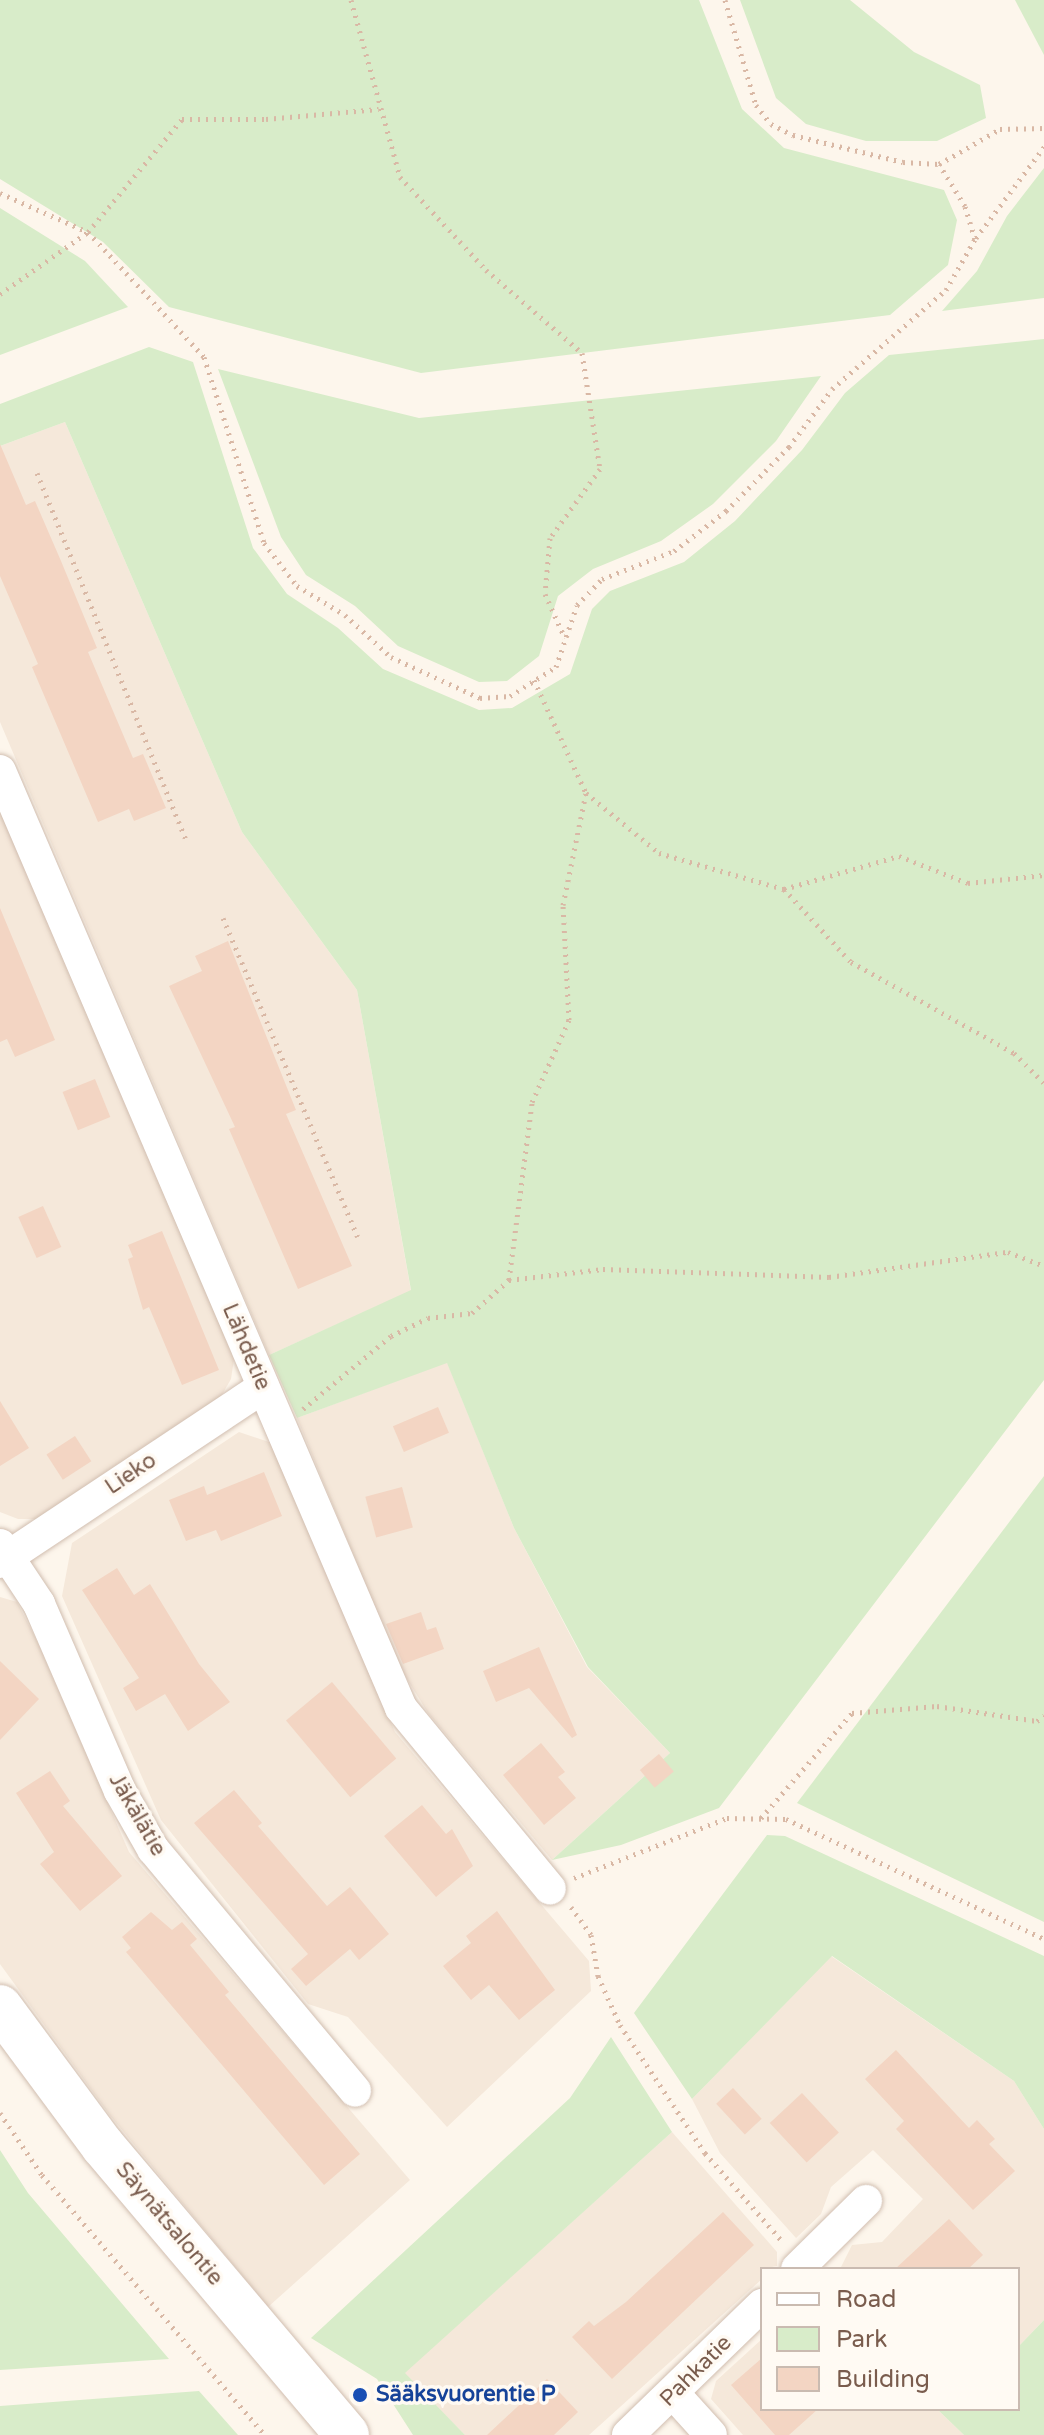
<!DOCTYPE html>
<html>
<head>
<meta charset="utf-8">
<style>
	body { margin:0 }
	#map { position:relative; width:1044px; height:2435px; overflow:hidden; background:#fdf6ec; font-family:"Varela Round",sans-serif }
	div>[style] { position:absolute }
	.residential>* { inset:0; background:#f5e8da }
	.green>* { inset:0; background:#d8ecc9 }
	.building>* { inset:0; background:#f3d5c3; transform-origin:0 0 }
	.path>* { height:5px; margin-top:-2.5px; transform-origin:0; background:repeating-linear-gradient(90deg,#d9b8a5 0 2px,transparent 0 8px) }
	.roads { filter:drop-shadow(0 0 2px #d1beb0) drop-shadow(0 0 2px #d1beb0) }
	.street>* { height:32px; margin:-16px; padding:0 16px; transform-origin:16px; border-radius:16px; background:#fff }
	.secondary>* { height:44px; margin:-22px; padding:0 22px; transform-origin:22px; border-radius:22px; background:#fff }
	.dots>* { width:22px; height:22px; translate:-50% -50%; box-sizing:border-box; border:4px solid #fffaf3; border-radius:50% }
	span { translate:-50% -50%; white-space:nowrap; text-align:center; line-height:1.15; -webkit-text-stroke:7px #fffaf3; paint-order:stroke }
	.street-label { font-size:22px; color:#7a5c4d }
	.transit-label { font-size:22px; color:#164399; font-weight:700 }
	.left { translate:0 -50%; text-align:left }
	.legend { position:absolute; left:760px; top:2267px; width:260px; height:144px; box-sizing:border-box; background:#fffaf3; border:2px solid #cabbb1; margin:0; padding:10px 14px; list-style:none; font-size:24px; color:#7a5c4d }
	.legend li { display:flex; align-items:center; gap:16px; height:40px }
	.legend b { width:40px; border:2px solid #cabbb1 }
</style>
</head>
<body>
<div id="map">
	<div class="residential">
		<i style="clip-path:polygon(65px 422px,242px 832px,357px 990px,411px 1291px,269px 1355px,0 722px,0 446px)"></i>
		<i style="clip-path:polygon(0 806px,234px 1359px,231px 1379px,216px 1405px,41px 1519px,18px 1519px,0 1512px)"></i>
		<i style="clip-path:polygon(447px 1362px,514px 1528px,587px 1667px,670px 1753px,552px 1860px,428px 1713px,399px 1666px,297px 1418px)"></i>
		<i style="clip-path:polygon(239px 1432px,272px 1443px,395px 1732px,589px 1961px,591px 1991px,447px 2127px,348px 2017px,308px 2004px,161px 1820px,62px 1596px,72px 1543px)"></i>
		<i style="clip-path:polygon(0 1597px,17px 1602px,37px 1641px,129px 1852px,410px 2180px,268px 2307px,109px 2114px,0 1964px)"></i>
		<i style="clip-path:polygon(831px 1956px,1014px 2081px,1044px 2129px,1044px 2320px,1018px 2347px,1018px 2269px,840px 2269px,852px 2245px,882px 2242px,923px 2199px,873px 2150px,831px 2187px,821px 2214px,796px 2238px,720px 2153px,692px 2099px)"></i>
		<i style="clip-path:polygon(672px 2132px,777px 2252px,777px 2266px,762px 2269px,762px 2279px,589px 2435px,465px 2435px,404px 2373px)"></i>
		<i style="clip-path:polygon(762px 2339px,762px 2409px,937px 2409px,964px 2435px,743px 2435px,711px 2399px,716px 2381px)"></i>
	</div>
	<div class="green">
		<i style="clip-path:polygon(0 0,699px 0,742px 109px,784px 148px,944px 190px,957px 220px,948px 265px,890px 315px,421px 373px,169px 307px,103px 242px,0 179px)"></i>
		<i style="clip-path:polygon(740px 0,850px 0,914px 52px,980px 85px,986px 118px,937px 141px,866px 141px,806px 124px,776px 98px)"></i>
		<i style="clip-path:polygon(1015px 0,1044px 0,1044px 55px)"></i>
		<i style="clip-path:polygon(1044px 168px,1044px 298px,942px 311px,977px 271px,1007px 216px)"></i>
		<i style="clip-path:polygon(0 208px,85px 261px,128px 307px,0 355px)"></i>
		<i style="clip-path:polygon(1044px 339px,1044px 1380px,719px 1808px,621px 1845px,552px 1860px,670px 1753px,588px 1667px,514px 1528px,447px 1363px,297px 1418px,269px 1355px,411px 1290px,357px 990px,242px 832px,65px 422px,0 446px,0 404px,149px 347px,193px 362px,253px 548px,287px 594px,338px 628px,383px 669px,479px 710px,512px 708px,570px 674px,592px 609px,610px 591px,684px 562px,735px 521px,802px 450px,845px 393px,889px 355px)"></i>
		<i style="clip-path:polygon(218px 369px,419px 418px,821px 376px,776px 441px,713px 504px,661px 541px,593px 569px,558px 596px,539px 656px,507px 681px,479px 682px,398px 646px,355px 606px,306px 575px,281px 537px)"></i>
		<i style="clip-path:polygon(1044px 1476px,1044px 1922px,797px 1803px)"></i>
		<i style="clip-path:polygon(767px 1835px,785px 1836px,1044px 1956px,1044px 2129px,1014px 2081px,832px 1956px,692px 2099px,634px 2013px)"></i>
		<i style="clip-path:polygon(611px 2037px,672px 2132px,405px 2373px,465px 2435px,413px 2435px,377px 2379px,311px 2338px,570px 2098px)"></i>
		<i style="clip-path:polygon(0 2150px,28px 2193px,169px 2359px,0 2370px)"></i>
		<i style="clip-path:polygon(1044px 2320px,1044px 2435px,964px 2435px,937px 2409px,1018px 2409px,1018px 2347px)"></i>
		<i style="clip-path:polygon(199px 2391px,238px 2435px,0 2435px,0 2406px)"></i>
	</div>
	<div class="building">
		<i style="clip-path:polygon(0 444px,26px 505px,35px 501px,61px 561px,97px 648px,88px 652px,133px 758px,143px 754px,166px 808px,134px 821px,129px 809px,98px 822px,32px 667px,38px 664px,0 576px)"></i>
		<i style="clip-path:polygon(0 908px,55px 1040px,15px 1057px,7px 1039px,0 1042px)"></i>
		<i style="clip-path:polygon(228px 941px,296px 1110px,286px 1114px,352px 1266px,298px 1289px,229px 1129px,235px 1127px,169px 986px,202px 971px,195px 956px)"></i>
		<i style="left:95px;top:1079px;width:41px;height:35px;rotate:68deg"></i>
		<i style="left:43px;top:1206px;width:45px;height:27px;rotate:66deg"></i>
		<i style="clip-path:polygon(162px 1231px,219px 1370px,182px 1385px,149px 1307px,143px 1310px,128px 1259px,133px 1257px,128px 1245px)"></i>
		<i style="clip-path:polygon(0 1401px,29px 1448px,0 1466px)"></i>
		<i style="left:438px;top:1407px;width:28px;height:49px;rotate:67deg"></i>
		<i style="left:75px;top:1436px;width:30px;height:34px;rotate:57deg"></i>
		<i style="clip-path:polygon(264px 1472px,282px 1516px,221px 1541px,216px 1530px,186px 1541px,169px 1500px,204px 1486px,207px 1495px)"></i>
		<i style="left:402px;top:1487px;width:42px;height:38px;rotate:75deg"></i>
		<i style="clip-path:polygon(117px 1568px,134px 1595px,150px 1584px,199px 1664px,230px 1702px,188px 1731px,165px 1694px,136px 1711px,123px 1688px,139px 1678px,82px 1590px)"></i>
		<i style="clip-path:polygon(421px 1612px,427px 1630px,436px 1627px,444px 1649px,403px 1664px,386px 1624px)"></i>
		<i style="clip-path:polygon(539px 1647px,577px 1735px,572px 1738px,529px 1688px,496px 1702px,483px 1671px)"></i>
		<i style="clip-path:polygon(0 1661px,39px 1699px,0 1740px)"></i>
		<i style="left:332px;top:1682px;width:100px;height:60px;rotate:50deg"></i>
		<i style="clip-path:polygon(541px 1743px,565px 1772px,558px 1777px,576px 1798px,544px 1825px,503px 1775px)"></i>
		<i style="left:659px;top:1754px;width:23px;height:25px;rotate:50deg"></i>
		<i style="clip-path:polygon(50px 1771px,70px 1801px,63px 1806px,122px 1876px,80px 1911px,40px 1864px,54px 1852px,16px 1793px)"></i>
		<i style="clip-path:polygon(234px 1790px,262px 1823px,258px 1826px,327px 1906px,350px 1887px,389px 1934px,359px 1960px,350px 1949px,306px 1986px,291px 1969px,308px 1954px,194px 1823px)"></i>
		<i style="clip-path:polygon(422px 1805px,446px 1834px,452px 1829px,473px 1866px,436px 1897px,384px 1836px)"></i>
		<i style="clip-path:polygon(497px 1911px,555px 1990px,519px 2020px,489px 1985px,471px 2000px,443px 1966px,471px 1943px,466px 1936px)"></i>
		<i style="clip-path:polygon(151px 1912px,172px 1930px,182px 1922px,197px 1939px,190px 1945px,229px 1992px,225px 1995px,360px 2154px,324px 2185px,126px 1952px,131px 1948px,122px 1937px)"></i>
		<i style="clip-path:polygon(896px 2050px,969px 2128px,977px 2120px,995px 2139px,989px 2144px,1015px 2171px,973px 2210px,896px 2129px,904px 2121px,865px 2079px)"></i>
		<i style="left:733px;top:2088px;width:42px;height:23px;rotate:47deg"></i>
		<i style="left:802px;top:2093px;width:54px;height:44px;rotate:47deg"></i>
		<i style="clip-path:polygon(723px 2212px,754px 2245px,612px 2379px,572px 2337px,589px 2321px,594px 2326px,626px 2302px)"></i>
		<i style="clip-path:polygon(949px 2219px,983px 2255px,968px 2269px,895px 2269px)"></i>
		<i style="clip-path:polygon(762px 2358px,762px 2409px,818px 2409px,789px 2435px,775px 2435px,731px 2385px)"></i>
		<i style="clip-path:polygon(547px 2379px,578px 2412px,554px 2435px,487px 2435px)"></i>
	</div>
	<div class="path">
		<i style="left:351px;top:0;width:184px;rotate:74.5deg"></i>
		<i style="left:400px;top:177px;width:127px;rotate:47.2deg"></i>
		<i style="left:486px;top:270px;width:127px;rotate:40.8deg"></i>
		<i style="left:582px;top:353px;width:117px;rotate:81.2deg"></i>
		<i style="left:600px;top:469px;width:85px;rotate:125.9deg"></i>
		<i style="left:550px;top:538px;width:56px;rotate:95.1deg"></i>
		<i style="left:545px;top:594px;width:48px;rotate:65.6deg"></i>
		<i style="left:725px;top:0;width:109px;rotate:73.6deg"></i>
		<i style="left:756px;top:105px;width:24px;rotate:52deg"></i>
		<i style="left:771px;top:124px;width:25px;rotate:27deg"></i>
		<i style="left:793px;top:135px;width:113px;rotate:13.8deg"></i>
		<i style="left:903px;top:162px;width:36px;rotate:3deg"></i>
		<i style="left:939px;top:164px;width:70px;rotate:-29.8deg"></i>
		<i style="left:1000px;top:129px;width:44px;rotate:-1.3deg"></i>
		<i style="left:0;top:193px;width:96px;rotate:23.9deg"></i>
		<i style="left:88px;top:232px;width:171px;rotate:47.1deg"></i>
		<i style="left:204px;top:357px;width:195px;rotate:72.1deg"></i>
		<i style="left:264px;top:543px;width:54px;rotate:52.5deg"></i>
		<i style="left:297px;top:586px;width:56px;rotate:31.1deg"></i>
		<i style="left:345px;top:615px;width:62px;rotate:42.4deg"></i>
		<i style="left:391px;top:657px;width:98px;rotate:24.7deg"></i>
		<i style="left:480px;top:698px;width:30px;rotate:-4deg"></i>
		<i style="left:510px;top:696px;width:54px;rotate:-32.2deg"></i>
		<i style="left:556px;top:667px;width:65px;rotate:-71.3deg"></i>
		<i style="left:577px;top:605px;width:36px;rotate:-46deg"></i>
		<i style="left:602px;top:579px;width:77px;rotate:-21.3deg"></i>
		<i style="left:674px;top:551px;width:66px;rotate:-37.6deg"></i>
		<i style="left:726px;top:511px;width:90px;rotate:-45.5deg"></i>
		<i style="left:789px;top:447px;width:72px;rotate:-53.4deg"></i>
		<i style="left:832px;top:389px;width:151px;rotate:-41deg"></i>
		<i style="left:946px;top:290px;width:59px;rotate:-60.4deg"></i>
		<i style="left:975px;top:239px;width:34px;rotate:-107deg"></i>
		<i style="left:965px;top:206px;width:49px;rotate:-121.8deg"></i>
		<i style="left:976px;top:238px;width:114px;rotate:-53.2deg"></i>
		<i style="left:0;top:294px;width:108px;rotate:-35.2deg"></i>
		<i style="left:88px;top:232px;width:147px;rotate:-50.2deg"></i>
		<i style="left:182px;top:119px;width:84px"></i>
		<i style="left:266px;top:119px;width:113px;rotate:-5.1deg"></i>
		<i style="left:37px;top:473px;width:396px;rotate:67.9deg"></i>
		<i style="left:534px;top:680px;width:124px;rotate:65.3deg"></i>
		<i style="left:586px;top:793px;width:94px;rotate:39.4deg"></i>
		<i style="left:659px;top:853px;width:130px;rotate:16.1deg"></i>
		<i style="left:784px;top:889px;width:99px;rotate:47.5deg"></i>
		<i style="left:851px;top:962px;width:187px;rotate:29.2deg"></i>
		<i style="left:1014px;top:1053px;width:42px;rotate:45deg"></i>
		<i style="left:784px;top:889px;width:120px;rotate:-16deg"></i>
		<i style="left:899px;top:856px;width:74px;rotate:21.4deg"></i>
		<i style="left:968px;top:883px;width:76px;rotate:-6deg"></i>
		<i style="left:223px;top:918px;width:346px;rotate:67.1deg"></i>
		<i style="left:509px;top:1280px;width:179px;rotate:-82.6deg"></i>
		<i style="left:532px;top:1102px;width:90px;rotate:-65.7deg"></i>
		<i style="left:569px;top:1020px;width:115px;rotate:-93deg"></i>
		<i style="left:563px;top:905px;width:114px;rotate:-78.4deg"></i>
		<i style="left:303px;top:1409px;width:114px;rotate:-39.7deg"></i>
		<i style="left:391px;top:1336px;width:41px;rotate:-25.9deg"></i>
		<i style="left:428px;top:1318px;width:44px;rotate:-6.5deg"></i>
		<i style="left:472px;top:1313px;width:50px;rotate:-41.7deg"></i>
		<i style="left:509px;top:1280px;width:95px;rotate:-6.7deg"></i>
		<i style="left:603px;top:1269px;width:226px;rotate:2deg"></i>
		<i style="left:829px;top:1277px;width:181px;rotate:-8deg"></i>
		<i style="left:1008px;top:1252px;width:39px;rotate:21deg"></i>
		<i style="left:761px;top:1818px;width:139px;rotate:-49.1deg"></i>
		<i style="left:852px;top:1713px;width:85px;rotate:-4.7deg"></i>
		<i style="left:937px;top:1706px;width:101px;rotate:8.5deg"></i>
		<i style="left:1037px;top:1721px;width:9px;rotate:-36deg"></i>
		<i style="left:574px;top:1878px;width:164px;rotate:-21.4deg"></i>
		<i style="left:727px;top:1818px;width:59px;rotate:1deg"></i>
		<i style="left:786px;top:1819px;width:285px;rotate:24.9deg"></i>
		<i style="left:571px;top:1907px;width:34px;rotate:54deg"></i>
		<i style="left:591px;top:1935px;width:42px;rotate:80.3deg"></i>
		<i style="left:598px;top:1976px;width:54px;rotate:65.8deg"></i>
		<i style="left:620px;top:2025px;width:154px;rotate:56.4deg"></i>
		<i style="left:705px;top:2153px;width:118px;rotate:48.8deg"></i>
		<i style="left:0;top:2113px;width:75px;rotate:55.9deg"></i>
		<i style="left:42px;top:2175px;width:343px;rotate:49.4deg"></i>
	</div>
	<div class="roads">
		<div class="street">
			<i style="left:0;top:771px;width:1019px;rotate:66.83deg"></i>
			<i style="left:401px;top:1708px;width:234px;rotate:50.5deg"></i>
			<i style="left:0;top:1545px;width:71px;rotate:56.5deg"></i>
			<i style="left:39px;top:1604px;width:204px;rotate:66.6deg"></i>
			<i style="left:120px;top:1791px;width:67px;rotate:60.4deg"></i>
			<i style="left:153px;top:1849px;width:315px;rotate:50.1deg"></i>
			<i style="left:0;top:1562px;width:316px;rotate:-33.6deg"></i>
			<i style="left:797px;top:2269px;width:97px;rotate:-44.6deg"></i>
			<i style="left:674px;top:2394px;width:55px;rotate:47.9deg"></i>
			<i style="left:628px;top:2435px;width:187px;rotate:-44.1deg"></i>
		</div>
		<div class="secondary">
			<i style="left:0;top:2007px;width:173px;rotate:53.5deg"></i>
			<i style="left:103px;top:2146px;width:378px;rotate:49.8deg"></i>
		</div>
	</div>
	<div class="dots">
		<i style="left:360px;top:2395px;background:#1a4fb4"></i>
	</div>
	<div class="street-label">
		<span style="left:246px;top:1347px;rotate:67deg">Lähdetie</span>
		<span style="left:131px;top:1474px;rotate:-34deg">Lieko</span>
		<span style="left:137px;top:1815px;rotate:60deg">Jäkälätie</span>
		<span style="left:169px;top:2224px;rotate:50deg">Säynätsalontie</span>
		<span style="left:696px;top:2371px;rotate:-45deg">Pahkatie</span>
	</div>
	<div class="transit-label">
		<span class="left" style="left:376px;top:2395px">Sääksvuorentie P</span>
	</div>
	<ul class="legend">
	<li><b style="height:10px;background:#fff"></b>Road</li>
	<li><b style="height:22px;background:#d8ecc9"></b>Park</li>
	<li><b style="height:22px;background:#f3d5c3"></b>Building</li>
	</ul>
</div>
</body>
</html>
